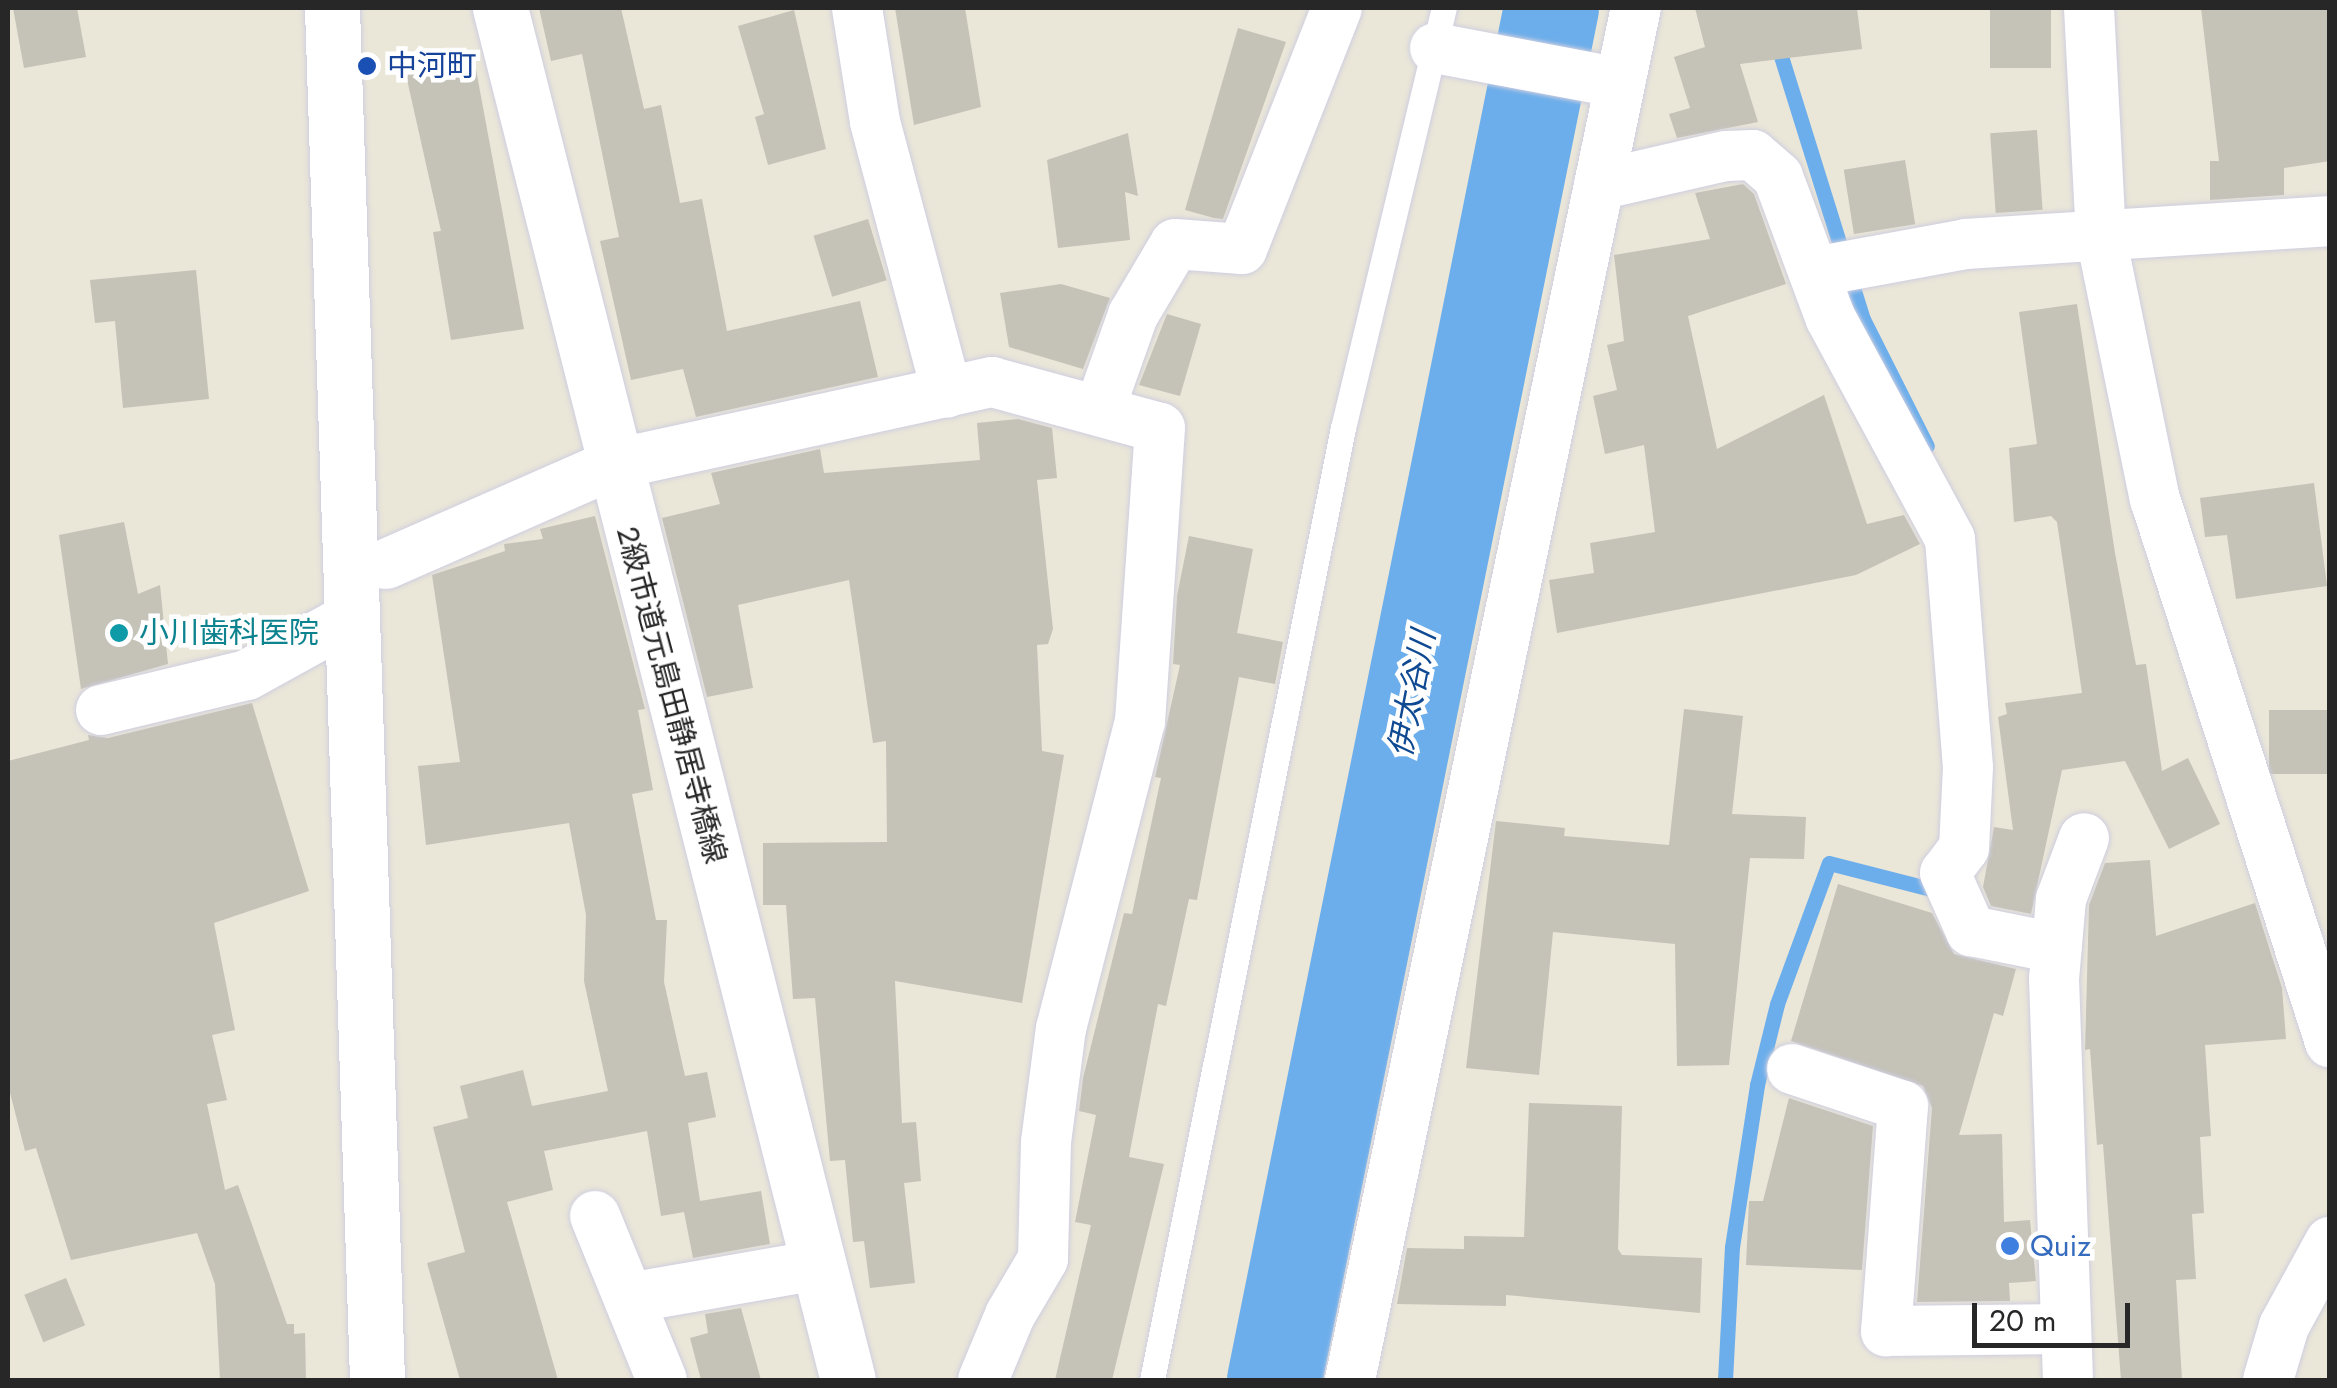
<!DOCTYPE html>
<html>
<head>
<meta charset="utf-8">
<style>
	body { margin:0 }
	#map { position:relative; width:2337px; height:1388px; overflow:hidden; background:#eae6d8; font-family:Jost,"Noto Sans JP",sans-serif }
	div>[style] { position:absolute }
	.stream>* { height:15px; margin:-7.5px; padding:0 7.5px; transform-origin:7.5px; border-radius:7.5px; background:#6caeeb }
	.river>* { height:95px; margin:-47.5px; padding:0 47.5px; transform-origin:47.5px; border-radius:47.5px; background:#6caeeb }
	.building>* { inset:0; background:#c5c2b8; transform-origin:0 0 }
	.roads { filter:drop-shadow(0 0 2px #cecee0) drop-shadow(0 0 2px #cecee0) }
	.service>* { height:25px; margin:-12.5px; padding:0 12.5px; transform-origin:12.5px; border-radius:12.5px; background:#fff }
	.minor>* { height:50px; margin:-25px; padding:0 25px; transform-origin:25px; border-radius:25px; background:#fff }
	.tertiary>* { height:55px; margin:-27.5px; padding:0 27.5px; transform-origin:27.5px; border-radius:27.5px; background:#fff }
	.dots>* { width:28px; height:28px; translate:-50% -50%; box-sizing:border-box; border:5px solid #fff; border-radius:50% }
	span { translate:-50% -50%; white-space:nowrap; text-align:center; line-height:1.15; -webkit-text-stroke:9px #fff; paint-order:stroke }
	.transit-label { font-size:30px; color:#164399 }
	.left { translate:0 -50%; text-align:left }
	.culture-label { font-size:30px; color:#0d838f }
	.street-label { font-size:30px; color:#272727 }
	.shop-label { font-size:30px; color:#366cbe }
	.water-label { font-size:32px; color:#0f4992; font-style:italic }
	.frame { position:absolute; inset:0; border:10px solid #272727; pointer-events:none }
	.scale { position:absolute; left:1972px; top:1303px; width:158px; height:45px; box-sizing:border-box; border:5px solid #272727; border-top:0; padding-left:12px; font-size:30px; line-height:35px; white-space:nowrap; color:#272727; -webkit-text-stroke:8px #fff; paint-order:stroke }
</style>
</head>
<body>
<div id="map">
	<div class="stream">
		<i style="left:1766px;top:8px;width:326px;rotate:72.7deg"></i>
		<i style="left:1863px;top:319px;width:142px;rotate:63.3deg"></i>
		<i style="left:1725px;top:1380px;width:133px;rotate:-87deg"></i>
		<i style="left:1732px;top:1247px;width:164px;rotate:-81.2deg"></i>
		<i style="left:1757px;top:1085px;width:83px;rotate:-76.1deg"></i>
		<i style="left:1777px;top:1004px;width:150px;rotate:-69.8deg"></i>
		<i style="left:1829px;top:863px;width:105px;rotate:14.3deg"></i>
		<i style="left:1931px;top:889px;width:14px;rotate:-21deg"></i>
	</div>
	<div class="river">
		<i style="left:1274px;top:1380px;width:1400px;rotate:-78.59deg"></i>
	</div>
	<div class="building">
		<i style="clip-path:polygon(13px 8px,77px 8px,86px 57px,24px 68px)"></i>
		<i style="clip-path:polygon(539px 8px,621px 8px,644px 109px,661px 105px,680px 203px,702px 199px,727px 331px,860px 301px,878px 377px,696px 417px,683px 369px,631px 380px,600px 241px,619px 237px,582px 54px,551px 61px)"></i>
		<i style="clip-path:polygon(895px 8px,965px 8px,981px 107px,914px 125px)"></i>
		<i style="clip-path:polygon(1695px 8px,1857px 8px,1862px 49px,1740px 64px,1758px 122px,1677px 138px,1669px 114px,1690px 108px,1674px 57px,1705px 47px)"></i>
		<i style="left:1990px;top:8px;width:61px;height:60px"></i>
		<i style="clip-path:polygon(2201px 8px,2330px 8px,2330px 161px,2284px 168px,2284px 195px,2210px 200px,2210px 161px,2219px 161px)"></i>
		<i style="clip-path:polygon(794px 10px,826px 149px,768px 165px,755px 117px,764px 114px,738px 26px)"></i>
		<i style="clip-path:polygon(1238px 28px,1286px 42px,1223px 219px,1214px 218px,1185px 210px)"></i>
		<i style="clip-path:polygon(475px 64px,524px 329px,451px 340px,433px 232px,441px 231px,406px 75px)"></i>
		<i style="left:2037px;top:130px;width:80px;height:47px;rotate:86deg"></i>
		<i style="clip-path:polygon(1128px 133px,1138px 196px,1125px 192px,1130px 240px,1058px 248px,1047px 160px)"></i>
		<i style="left:1905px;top:160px;width:65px;height:62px;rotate:81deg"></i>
		<i style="clip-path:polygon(1743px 184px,1754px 194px,1786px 284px,1688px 316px,1717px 449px,1824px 395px,1867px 524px,1904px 515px,1920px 544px,1856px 575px,1557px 633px,1549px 580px,1594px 573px,1590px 543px,1655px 532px,1644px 445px,1605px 454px,1593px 396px,1617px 390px,1607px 345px,1624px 341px,1614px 255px,1710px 239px,1695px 193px)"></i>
		<i style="left:868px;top:219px;width:64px;height:57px;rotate:73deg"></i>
		<i style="clip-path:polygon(196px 270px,209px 399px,123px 408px,115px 321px,95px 323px,90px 280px)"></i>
		<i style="clip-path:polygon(1061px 284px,1110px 298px,1083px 369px,1009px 347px,1000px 293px)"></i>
		<i style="clip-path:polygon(2077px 304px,2115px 553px,2136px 665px,2146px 664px,2162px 771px,2188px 758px,2220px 824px,2169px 849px,2125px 761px,2062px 770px,2031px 914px,1991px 906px,1983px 887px,1994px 827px,2013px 830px,1998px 717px,2007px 714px,2005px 703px,2082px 693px,2057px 522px,2051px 516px,2014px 522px,2009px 448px,2037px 444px,2019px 312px)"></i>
		<i style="clip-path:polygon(1167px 314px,1201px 324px,1180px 396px,1139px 385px)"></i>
		<i style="clip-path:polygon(1018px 419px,1052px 428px,1057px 478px,1037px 480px,1053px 629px,1048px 644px,1037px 645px,1042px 751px,1064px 755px,1022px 1003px,895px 981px,902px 1123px,916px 1122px,921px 1181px,904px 1183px,915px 1283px,870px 1288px,864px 1241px,853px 1242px,845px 1160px,830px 1161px,815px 998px,793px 999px,786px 905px,763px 905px,763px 843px,887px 842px,886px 741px,873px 743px,849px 580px,738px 605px,753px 688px,707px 697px,662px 518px,720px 504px,711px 473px,820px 449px,824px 473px,980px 460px,977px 423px)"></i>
		<i style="clip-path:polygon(2314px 483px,2327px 586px,2236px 599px,2227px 535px,2205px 537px,2200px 498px)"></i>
		<i style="clip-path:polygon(595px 516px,645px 709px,638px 710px,653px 790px,632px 794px,656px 920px,667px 920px,664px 982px,685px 1076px,707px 1072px,716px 1117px,688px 1123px,700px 1201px,761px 1191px,770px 1244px,693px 1258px,684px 1212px,661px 1216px,647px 1131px,544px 1151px,553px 1190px,507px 1202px,558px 1380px,460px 1380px,427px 1263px,465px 1252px,433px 1127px,468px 1118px,460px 1086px,523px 1070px,532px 1106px,608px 1091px,584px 981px,586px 915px,569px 823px,426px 845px,418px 766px,460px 762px,432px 575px,505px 551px,504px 544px,543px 539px,540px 529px)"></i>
		<i style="clip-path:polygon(124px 522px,138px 594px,160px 585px,168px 664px,81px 689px,59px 535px)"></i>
		<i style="clip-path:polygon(1189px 536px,1253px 549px,1237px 633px,1283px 642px,1275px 684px,1239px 677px,1197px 900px,1189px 899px,1166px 1006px,1158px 1004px,1129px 1157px,1164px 1164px,1112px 1380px,1055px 1380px,1091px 1225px,1075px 1222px,1096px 1115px,1079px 1111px,1083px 1078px,1124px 913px,1132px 914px,1161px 778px,1155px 777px,1180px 665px,1173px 664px,1177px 596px)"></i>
		<i style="clip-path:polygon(252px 703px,309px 891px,214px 923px,235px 1030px,212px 1035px,227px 1100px,207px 1104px,225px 1190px,238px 1185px,287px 1324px,294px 1324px,294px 1334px,305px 1333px,306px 1380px,220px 1380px,215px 1284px,197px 1233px,71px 1260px,36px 1148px,25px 1151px,8px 1085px,8px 761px,89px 740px,88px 735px,108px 738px)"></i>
		<i style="clip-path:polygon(1684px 709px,1743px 716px,1732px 814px,1806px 817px,1804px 859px,1750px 858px,1729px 1065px,1677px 1066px,1675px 944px,1553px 932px,1539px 1075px,1466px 1068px,1496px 821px,1565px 828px,1564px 836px,1669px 845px)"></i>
		<i style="left:2330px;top:710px;width:64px;height:61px;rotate:90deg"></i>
		<i style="clip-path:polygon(2150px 860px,2156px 936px,2255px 903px,2282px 988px,2286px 1039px,2205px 1045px,2211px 1136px,2200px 1137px,2204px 1213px,2192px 1214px,2196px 1279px,2176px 1280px,2182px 1380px,2121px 1380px,2103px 1144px,2097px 1145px,2090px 1049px,2085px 1050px,2089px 905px,2105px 863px)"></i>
		<i style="clip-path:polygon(1838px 884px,1932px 913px,1954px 954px,2016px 969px,2003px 1016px,1994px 1013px,1959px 1135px,2002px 1134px,2004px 1222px,2030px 1220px,2036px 1281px,2009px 1283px,2010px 1301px,1917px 1302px,1932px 1108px,1923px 1086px,1791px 1041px)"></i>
		<i style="clip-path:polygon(1789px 1098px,1873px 1126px,1862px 1270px,1746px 1265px,1749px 1201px,1763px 1201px)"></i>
		<i style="clip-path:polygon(1529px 1103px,1622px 1106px,1618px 1249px,1622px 1255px,1702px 1258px,1700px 1313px,1506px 1295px,1506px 1306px,1397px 1304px,1407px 1248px,1464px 1249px,1464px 1236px,1524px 1237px)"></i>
		<i style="left:66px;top:1278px;width:51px;height:45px;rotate:68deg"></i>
		<i style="clip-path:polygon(741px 1308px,761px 1380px,701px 1380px,690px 1338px,708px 1333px,705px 1314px)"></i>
	</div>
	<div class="roads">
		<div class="service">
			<i style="left:1152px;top:1380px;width:971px;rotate:-78.66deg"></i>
			<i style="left:1343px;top:428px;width:432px;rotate:-76.5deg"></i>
		</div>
		<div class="minor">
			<i style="left:857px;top:8px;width:115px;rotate:81deg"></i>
			<i style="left:875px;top:122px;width:280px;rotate:75.1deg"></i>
			<i style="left:2089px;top:8px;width:229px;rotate:87deg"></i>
			<i style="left:2101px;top:237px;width:268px;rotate:78.4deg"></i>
			<i style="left:2155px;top:499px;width:571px;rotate:72.14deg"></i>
			<i style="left:1435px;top:48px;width:188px;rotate:10.7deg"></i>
			<i style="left:1599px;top:185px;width:130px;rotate:-12.9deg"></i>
			<i style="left:1726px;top:156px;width:27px;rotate:-2deg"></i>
			<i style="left:1753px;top:155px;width:33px;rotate:41deg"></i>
			<i style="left:1778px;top:177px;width:149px;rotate:69.6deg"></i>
			<i style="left:1830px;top:317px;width:252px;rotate:61.6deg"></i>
			<i style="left:1950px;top:539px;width:229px;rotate:85.5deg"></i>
			<i style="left:1968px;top:767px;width:81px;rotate:92.8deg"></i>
			<i style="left:1964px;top:848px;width:31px;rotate:127deg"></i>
			<i style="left:1945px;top:873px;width:64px;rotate:65.9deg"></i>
			<i style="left:1971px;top:931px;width:87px;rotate:11.3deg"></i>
			<i style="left:1814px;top:272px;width:155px;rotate:-10.4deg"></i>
			<i style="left:1966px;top:244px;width:365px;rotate:-3.6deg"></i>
			<i style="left:1099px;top:411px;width:102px;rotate:-70.5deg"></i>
			<i style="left:1133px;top:315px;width:82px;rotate:-59.4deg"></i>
			<i style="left:1175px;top:244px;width:67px;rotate:4.3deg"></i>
			<i style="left:1242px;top:249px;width:259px;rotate:-68.5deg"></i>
			<i style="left:386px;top:564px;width:246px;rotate:-23.7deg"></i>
			<i style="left:611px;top:465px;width:390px;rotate:-12.3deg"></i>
			<i style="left:992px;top:382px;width:174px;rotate:15.3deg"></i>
			<i style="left:1160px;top:428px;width:294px;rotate:93.9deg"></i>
			<i style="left:1140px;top:721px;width:317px;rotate:104.4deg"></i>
			<i style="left:1061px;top:1028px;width:115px;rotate:97.5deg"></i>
			<i style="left:1046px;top:1142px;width:117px;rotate:91.5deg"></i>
			<i style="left:1043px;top:1259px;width:65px;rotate:120.5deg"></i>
			<i style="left:1010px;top:1315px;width:70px;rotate:112.6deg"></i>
			<i style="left:101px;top:710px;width:150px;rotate:-13.5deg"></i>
			<i style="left:247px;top:675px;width:120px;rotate:-28.9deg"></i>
			<i style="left:1792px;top:1069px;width:117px;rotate:18.4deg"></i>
			<i style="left:1903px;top:1106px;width:226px;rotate:94.3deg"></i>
			<i style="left:1886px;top:1331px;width:180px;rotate:-0.6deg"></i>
			<i style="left:595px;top:1216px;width:177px;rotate:67.8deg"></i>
			<i style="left:629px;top:1298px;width:192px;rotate:-9.9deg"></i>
			<i style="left:1350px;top:1380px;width:1401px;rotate:-78.23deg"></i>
			<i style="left:2068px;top:1380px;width:401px;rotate:-92deg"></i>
			<i style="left:2054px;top:979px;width:80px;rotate:-85deg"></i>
			<i style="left:2061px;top:899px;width:65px;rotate:-69.3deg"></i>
			<i style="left:2268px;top:1380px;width:56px;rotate:-73.5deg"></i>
			<i style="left:2284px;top:1326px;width:96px;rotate:-61.3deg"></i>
		</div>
		<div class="tertiary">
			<i style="left:332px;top:8px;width:1373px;rotate:88.12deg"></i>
			<i style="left:500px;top:8px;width:1415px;rotate:75.77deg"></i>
		</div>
	</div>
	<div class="dots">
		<i style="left:367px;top:66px;background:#1a4fb4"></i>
		<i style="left:119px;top:633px;background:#0f9aa8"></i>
		<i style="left:2010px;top:1246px;background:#3f7fe0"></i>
	</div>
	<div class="transit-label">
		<span class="left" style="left:387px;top:66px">中河町</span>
	</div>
	<div class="culture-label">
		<span class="left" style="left:139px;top:633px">小川歯科医院</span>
	</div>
	<div class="street-label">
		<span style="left:671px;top:695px;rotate:75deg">2級市道元島田静居寺橋線</span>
	</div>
	<div class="shop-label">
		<span class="left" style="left:2030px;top:1246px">Quiz</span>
	</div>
	<div class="water-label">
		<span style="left:1412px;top:694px;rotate:-79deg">伊太谷川</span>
	</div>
	<div class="frame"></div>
	<div class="scale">20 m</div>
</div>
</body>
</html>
